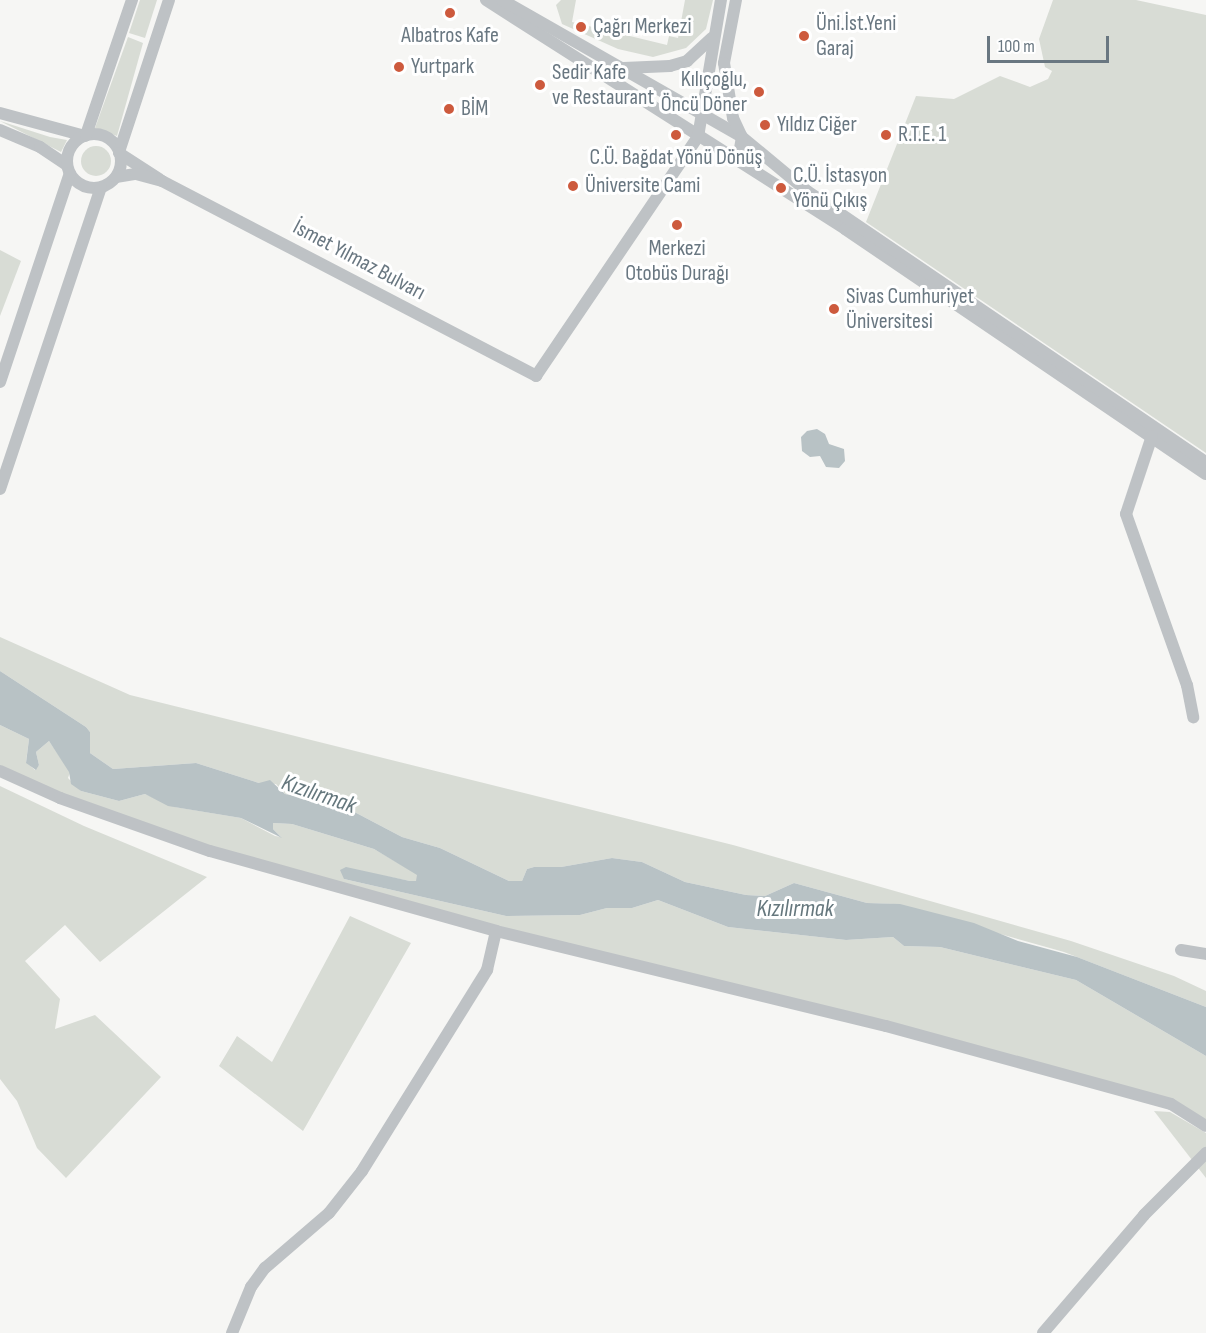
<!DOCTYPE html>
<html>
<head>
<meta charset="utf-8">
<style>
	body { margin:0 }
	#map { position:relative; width:1206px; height:1333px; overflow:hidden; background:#f6f6f4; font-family:"Sofia Sans Condensed",sans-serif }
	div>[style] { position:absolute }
	.green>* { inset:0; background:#d8dcd5 }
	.round { border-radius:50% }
	.water>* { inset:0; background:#b8c2c5 }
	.minor>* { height:12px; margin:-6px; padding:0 6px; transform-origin:6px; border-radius:6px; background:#bec2c5 }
	.minor>.ring { margin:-6px; padding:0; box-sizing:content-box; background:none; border:12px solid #bec2c5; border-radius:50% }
	.dots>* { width:16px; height:16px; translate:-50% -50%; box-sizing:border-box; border:3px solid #fff; border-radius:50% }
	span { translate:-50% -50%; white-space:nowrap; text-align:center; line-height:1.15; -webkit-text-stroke:6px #fff; paint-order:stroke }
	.poi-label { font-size:22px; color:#697781 }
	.left { translate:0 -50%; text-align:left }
	.right { translate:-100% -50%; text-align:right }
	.street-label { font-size:22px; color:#697781 }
	.water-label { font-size:24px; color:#65777d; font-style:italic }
	.scale { position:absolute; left:987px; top:36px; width:122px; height:27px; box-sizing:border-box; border:3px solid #697781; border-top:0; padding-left:8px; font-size:18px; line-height:21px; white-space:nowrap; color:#697781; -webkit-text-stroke:4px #fff; paint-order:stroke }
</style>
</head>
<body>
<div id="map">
	<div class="green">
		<i style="clip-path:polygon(140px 0,157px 0,145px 38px,129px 33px)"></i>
		<i style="clip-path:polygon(561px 0,576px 0,572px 22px,667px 45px,669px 36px,678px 38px,685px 0,713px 0,706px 29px,686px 48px,653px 57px,618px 49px,562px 24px,556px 5px)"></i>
		<i style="clip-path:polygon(1053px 0,1136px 0,1206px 15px,1206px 453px,866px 222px,916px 96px,954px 99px,1000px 76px,1030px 87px,1048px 79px,1052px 71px,1045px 67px,1039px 39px)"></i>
		<i style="clip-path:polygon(128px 37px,143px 43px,117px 136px,95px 128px)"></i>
		<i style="clip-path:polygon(0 121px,50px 137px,67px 140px,61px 152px)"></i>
		<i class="round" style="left:81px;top:146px;width:30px;height:30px"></i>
		<i style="clip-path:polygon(0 250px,21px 261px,0 316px)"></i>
		<i style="clip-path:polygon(0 637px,130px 695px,733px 845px,1071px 941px,1174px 976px,1206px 991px,1206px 1007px,1064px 952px,894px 904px,867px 903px,794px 883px,765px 896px,746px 895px,685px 882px,642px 862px,612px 858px,561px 867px,534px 867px,527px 869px,522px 881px,509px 881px,440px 848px,402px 837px,343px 806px,285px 794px,276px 784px,259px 783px,196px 763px,113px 769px,90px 753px,90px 732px,86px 727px,0 671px)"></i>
		<i style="clip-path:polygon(0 725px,29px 739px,26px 762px,35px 770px,39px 765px,36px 752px,49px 741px,70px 772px,68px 778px,81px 791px,119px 801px,145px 794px,175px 807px,241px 818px,275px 836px,281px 837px,273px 829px,273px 823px,292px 824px,374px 849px,417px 874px,417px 881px,410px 881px,359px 871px,344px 873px,344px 879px,506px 916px,580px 915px,607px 908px,632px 908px,658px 900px,728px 927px,846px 940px,893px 937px,904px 946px,940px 947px,1076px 980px,1206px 1056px,1206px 1120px,1173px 1099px,497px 927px,212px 847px,62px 793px,0 766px)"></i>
		<i style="clip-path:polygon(0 786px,84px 826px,207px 877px,100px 962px,65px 925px,25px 961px,60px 999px,55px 1029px,95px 1015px,161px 1077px,66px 1178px,37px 1148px,17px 1101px,0 1079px)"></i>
		<i style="clip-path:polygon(350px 916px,411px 943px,303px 1131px,219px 1066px,237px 1036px,272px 1062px)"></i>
		<i style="clip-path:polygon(1154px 1111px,1170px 1112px,1206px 1133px,1206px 1178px)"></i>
	</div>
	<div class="water">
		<i style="clip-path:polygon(817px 429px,825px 434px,829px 444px,844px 449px,845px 461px,839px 468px,826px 467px,820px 456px,810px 457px,802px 451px,801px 437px,807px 431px)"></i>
		<i style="clip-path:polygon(0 671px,86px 727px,90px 732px,90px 753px,113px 769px,196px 763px,259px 783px,270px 780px,285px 794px,343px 806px,402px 837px,440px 848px,509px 881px,522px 881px,527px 869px,534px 867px,561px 867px,612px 858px,642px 862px,685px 882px,746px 895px,765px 896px,794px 883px,867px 903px,900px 904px,974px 923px,1018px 941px,1077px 957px,1206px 1007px,1206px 1056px,1076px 980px,940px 947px,904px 946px,893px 937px,846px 940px,728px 927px,658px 900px,632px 908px,607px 908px,580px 915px,506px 916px,344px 879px,340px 870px,346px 867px,410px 881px,416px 881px,417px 875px,374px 849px,292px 824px,273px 823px,273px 829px,282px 838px,241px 818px,168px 806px,145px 794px,119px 801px,81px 791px,71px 784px,69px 772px,49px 741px,36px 752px,39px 765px,36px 770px,26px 763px,29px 739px,0 725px)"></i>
	</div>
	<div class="minor">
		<i style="left:486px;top:0;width:426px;rotate:32.5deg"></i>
		<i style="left:845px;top:229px;width:436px;rotate:34.2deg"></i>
		<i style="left:502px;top:0;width:276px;rotate:29.7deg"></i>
		<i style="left:742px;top:137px;width:85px;rotate:39.7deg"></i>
		<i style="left:807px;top:191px;width:482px;rotate:34.2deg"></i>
		<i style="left:736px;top:0;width:64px;rotate:100.8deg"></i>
		<i style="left:724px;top:63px;width:56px;rotate:80.7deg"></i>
		<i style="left:733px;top:118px;width:21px;rotate:65deg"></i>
		<i style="left:742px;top:137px;width:22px;rotate:100deg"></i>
		<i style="left:624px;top:68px;width:46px;rotate:-2.5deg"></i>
		<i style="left:670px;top:66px;width:18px;rotate:-16deg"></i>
		<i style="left:687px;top:61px;width:34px;rotate:-43deg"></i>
		<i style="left:0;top:113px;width:88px;rotate:15.1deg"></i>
		<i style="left:0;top:130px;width:43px;rotate:23deg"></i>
		<i style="left:40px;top:147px;width:32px;rotate:34deg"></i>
		<i class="ring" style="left:67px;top:134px;width:42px;height:42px"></i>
		<i style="left:86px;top:135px;width:143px;rotate:-71.2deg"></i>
		<i style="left:119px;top:152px;width:160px;rotate:-71.8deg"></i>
		<i style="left:119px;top:153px;width:48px;rotate:33deg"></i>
		<i style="left:116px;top:177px;width:20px;rotate:-9deg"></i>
		<i style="left:136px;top:174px;width:27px;rotate:15deg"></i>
		<i style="left:162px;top:181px;width:422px;rotate:27.5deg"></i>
		<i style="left:536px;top:376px;width:289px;rotate:-55.9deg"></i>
		<i style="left:698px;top:137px;width:139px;rotate:-80.5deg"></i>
		<i style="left:0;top:382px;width:220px;rotate:-71.5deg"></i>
		<i style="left:1152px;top:436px;width:82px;rotate:108.4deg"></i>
		<i style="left:1126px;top:514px;width:182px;rotate:70.4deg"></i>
		<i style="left:1187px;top:685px;width:33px;rotate:79deg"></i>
		<i style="left:0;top:489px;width:318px;rotate:-71.5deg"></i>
		<i style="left:0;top:771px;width:66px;rotate:24.2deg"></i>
		<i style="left:60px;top:798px;width:159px;rotate:19.5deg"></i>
		<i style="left:210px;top:851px;width:297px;rotate:15.6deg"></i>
		<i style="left:496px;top:931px;width:401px;rotate:13.7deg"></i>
		<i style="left:886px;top:1026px;width:295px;rotate:15.3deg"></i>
		<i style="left:1171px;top:1104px;width:41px;rotate:32.2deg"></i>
		<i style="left:1181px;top:950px;width:25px;rotate:9deg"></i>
		<i style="left:232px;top:1333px;width:50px;rotate:-67.6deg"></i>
		<i style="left:251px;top:1287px;width:24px;rotate:-54deg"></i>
		<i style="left:265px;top:1268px;width:84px;rotate:-40.7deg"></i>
		<i style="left:329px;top:1213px;width:53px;rotate:-51.8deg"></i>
		<i style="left:362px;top:1171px;width:237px;rotate:-58.1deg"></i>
		<i style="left:487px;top:970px;width:40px;rotate:-77deg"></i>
		<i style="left:1043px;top:1333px;width:155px;rotate:-49.4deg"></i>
		<i style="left:1144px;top:1215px;width:88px;rotate:-45deg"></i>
	</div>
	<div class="dots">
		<i style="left:450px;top:13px;background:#cd5a3d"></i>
		<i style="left:581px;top:27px;background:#cd5a3d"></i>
		<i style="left:804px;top:36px;background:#cd5a3d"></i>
		<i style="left:399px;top:67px;background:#cd5a3d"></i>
		<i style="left:540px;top:85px;background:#cd5a3d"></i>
		<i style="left:759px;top:92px;background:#cd5a3d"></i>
		<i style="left:449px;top:109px;background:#cd5a3d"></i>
		<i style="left:765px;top:125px;background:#cd5a3d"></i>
		<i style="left:676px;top:135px;background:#cd5a3d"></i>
		<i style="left:886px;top:135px;background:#cd5a3d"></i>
		<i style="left:573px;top:186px;background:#cd5a3d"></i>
		<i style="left:781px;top:188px;background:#cd5a3d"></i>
		<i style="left:677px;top:225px;background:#cd5a3d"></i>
		<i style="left:834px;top:309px;background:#cd5a3d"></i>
	</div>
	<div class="poi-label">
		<span class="left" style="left:816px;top:36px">Üni.İst.Yeni<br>Garaj</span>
		<span class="left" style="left:593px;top:27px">Çağrı Merkezi</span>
		<span style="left:450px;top:36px">Albatros Kafe</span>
		<span class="left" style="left:411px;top:67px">Yurtpark</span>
		<span class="left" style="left:552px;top:85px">Sedir Kafe<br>ve Restaurant</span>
		<span class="right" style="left:747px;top:92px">Kılıçoğlu,<br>Öncü Döner</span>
		<span class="left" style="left:461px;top:109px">BİM</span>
		<span class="left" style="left:777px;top:125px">Yıldız Ciğer</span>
		<span class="left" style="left:898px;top:135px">R.T.E. 1</span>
		<span style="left:676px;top:158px">C.Ü. Bağdat Yönü Dönüş</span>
		<span class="left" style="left:793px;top:188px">C.Ü. İstasyon<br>Yönü Çıkış</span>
		<span class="left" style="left:585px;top:186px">Üniversite Cami</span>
		<span style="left:677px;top:261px">Merkezi<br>Otobüs Durağı</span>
		<span class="left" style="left:846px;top:309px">Sivas Cumhuriyet<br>Üniversitesi</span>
	</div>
	<div class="street-label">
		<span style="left:359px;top:260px;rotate:28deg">İsmet Yılmaz Bulvarı</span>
	</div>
	<div class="water-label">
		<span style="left:319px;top:794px;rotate:19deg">Kızılırmak</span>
		<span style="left:795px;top:909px">Kızılırmak</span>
	</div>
	<div class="scale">100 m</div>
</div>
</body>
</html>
